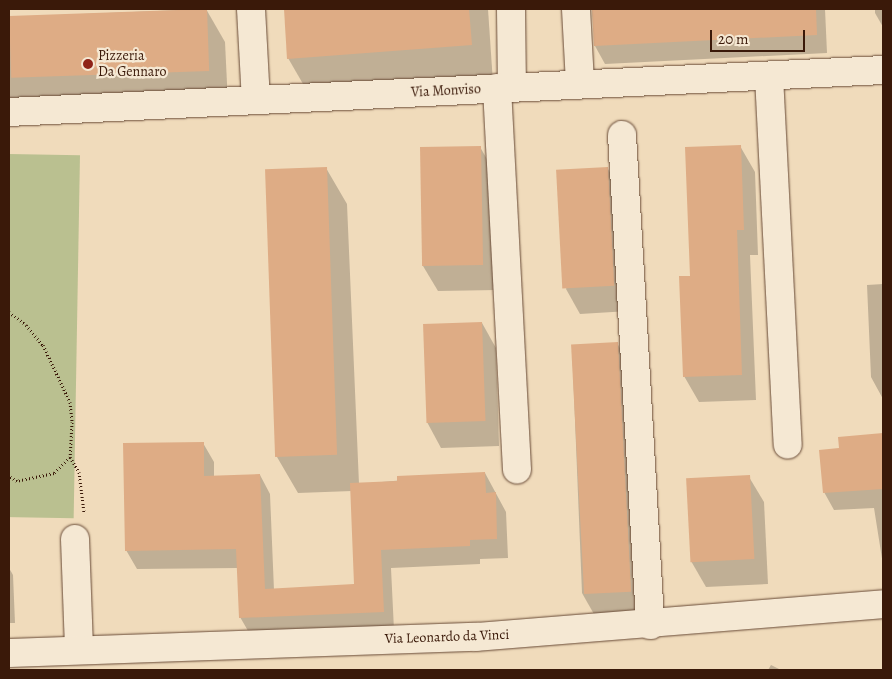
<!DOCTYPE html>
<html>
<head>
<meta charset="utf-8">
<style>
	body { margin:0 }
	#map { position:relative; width:892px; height:679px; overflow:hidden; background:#f0dbbb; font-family:Alegreya,serif }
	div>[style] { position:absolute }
	.green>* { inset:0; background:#bac090; transform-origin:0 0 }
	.shadow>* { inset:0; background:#0003 }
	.building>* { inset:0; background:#deac85; transform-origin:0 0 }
	.path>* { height:3px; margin-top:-1.5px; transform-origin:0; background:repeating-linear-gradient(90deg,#3a1909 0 1px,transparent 0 3.5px) }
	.roads { filter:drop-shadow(0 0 1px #684a36) drop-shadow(0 0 1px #684a36) }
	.minor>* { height:28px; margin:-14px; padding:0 14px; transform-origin:14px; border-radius:14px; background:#f5e8d3 }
	.dots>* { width:14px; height:14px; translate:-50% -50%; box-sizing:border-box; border:2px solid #f5e8d3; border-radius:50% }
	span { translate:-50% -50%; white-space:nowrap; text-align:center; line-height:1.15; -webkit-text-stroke:4.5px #f5e8d3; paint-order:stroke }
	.poi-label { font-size:14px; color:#3a1909 }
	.left { translate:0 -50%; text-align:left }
	.street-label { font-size:14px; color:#3a1909 }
	.frame { position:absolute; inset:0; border:10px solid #3a1909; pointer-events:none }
	.scale { position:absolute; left:710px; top:30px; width:95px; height:22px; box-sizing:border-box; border:2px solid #3a1909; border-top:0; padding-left:6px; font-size:15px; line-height:18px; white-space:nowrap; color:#3a1909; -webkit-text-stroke:4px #f5e8d3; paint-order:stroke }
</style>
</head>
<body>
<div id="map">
	<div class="green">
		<i style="left:9px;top:154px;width:71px;height:363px;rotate:1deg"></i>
	</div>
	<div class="shadow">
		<i style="clip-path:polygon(206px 9px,225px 42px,228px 104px,9px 108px,9px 17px)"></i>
		<i style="clip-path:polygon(285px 9px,488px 9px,493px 83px,310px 96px,288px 58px)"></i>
		<i style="clip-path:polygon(592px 9px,825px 9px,827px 53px,605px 64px,595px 46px)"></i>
		<i style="clip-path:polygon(875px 9px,883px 9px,883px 27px,875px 13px)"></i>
		<i style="clip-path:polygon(740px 146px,755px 172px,758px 255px,750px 255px,756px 400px,699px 402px,684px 376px)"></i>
		<i style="clip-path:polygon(480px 147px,495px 173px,497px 290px,438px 291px,423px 266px)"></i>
		<i style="clip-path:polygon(326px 168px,347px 204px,359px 484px,485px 473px,506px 512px,508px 558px,480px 559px,480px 564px,391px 568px,394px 630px,251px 636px,240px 617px,238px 568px,137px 569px,126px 550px,203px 443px,214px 462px,214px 477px,260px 475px,270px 494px,274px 590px,356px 585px,352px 491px,298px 493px,277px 457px)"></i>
		<i style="clip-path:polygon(608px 169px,622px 194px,629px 311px,580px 314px,566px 289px)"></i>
		<i style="clip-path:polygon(883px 284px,882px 375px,883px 399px,871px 377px,867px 285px)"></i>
		<i style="clip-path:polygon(482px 323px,496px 348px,499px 446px,441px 448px,427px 422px)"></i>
		<i style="clip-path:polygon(617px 343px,630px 366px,645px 614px,595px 616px,582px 593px,572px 346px)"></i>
		<i style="clip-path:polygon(883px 435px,883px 565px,874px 508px,834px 510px,824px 492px,840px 450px,839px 438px)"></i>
		<i style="clip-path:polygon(749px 477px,764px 502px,768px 584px,706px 587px,691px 561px)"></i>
		<i style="clip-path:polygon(9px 568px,13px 575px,15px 623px,9px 623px)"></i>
		<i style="clip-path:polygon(771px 665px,781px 670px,768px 670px)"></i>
	</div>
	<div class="building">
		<i style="left:207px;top:9px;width:62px;height:198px;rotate:88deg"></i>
		<i style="clip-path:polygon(284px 9px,469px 9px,472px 45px,287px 59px)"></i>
		<i style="clip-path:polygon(592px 9px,816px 9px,817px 35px,594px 46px)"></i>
		<i style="clip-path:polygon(741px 145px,744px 230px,737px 230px,742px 375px,683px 377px,679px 276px,690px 276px,685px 147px)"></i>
		<i style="left:481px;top:146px;width:119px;height:61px;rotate:89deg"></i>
		<i style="left:327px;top:167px;width:288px;height:62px;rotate:88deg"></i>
		<i style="left:608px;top:167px;width:119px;height:52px;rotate:87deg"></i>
		<i style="left:482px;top:322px;width:99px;height:59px;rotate:88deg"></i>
		<i style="left:618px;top:342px;width:250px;height:47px;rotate:87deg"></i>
		<i style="clip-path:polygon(883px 433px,883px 489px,823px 493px,819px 450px,839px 448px,838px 437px)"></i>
		<i style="clip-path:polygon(204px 442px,204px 476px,260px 474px,265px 589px,354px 584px,350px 483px,397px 481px,397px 476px,485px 472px,486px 493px,496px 492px,497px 539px,470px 540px,470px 546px,381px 550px,384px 612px,239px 618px,236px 549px,125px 551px,123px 443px)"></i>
		<i style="left:750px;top:475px;width:84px;height:64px;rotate:87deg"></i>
	</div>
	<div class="path">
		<i style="left:9px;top:312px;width:21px;rotate:37deg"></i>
		<i style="left:26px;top:325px;width:26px;rotate:50deg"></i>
		<i style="left:43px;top:345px;width:63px;rotate:64.7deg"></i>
		<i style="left:70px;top:402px;width:20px;rotate:84deg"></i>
		<i style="left:72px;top:422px;width:35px;rotate:93deg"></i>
		<i style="left:70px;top:457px;width:23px;rotate:135deg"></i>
		<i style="left:54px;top:473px;width:38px;rotate:168deg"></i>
		<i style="left:17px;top:481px;width:9px;rotate:-148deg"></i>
		<i style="left:70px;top:457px;width:17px;rotate:59deg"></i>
		<i style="left:79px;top:472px;width:40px;rotate:82.9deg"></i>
	</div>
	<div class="roads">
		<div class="minor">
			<i style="left:251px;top:9px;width:91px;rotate:86.9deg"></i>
			<i style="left:511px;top:9px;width:79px;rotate:89.3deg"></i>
			<i style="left:576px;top:9px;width:75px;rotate:86.9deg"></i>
			<i style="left:769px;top:76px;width:369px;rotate:87.1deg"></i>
			<i style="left:497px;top:88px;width:382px;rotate:87deg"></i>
			<i style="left:9px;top:112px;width:875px;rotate:-2.75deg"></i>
			<i style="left:622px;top:135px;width:491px;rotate:86.7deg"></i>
			<i style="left:75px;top:539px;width:111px;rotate:87.9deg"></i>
			<i style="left:9px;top:653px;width:467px;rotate:-2deg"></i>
			<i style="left:476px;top:637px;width:408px;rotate:-4.6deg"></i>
		</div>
	</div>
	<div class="dots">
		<i style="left:88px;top:64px;background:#8f2418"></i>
	</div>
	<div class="poi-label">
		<span class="left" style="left:98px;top:64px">Pizzeria<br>Da Gennaro</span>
	</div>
	<div class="street-label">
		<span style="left:446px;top:91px;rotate:-3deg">Via Monviso</span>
		<span style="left:447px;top:637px;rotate:-2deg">Via Leonardo da Vinci</span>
	</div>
	<div class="frame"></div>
	<div class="scale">20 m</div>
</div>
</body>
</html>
